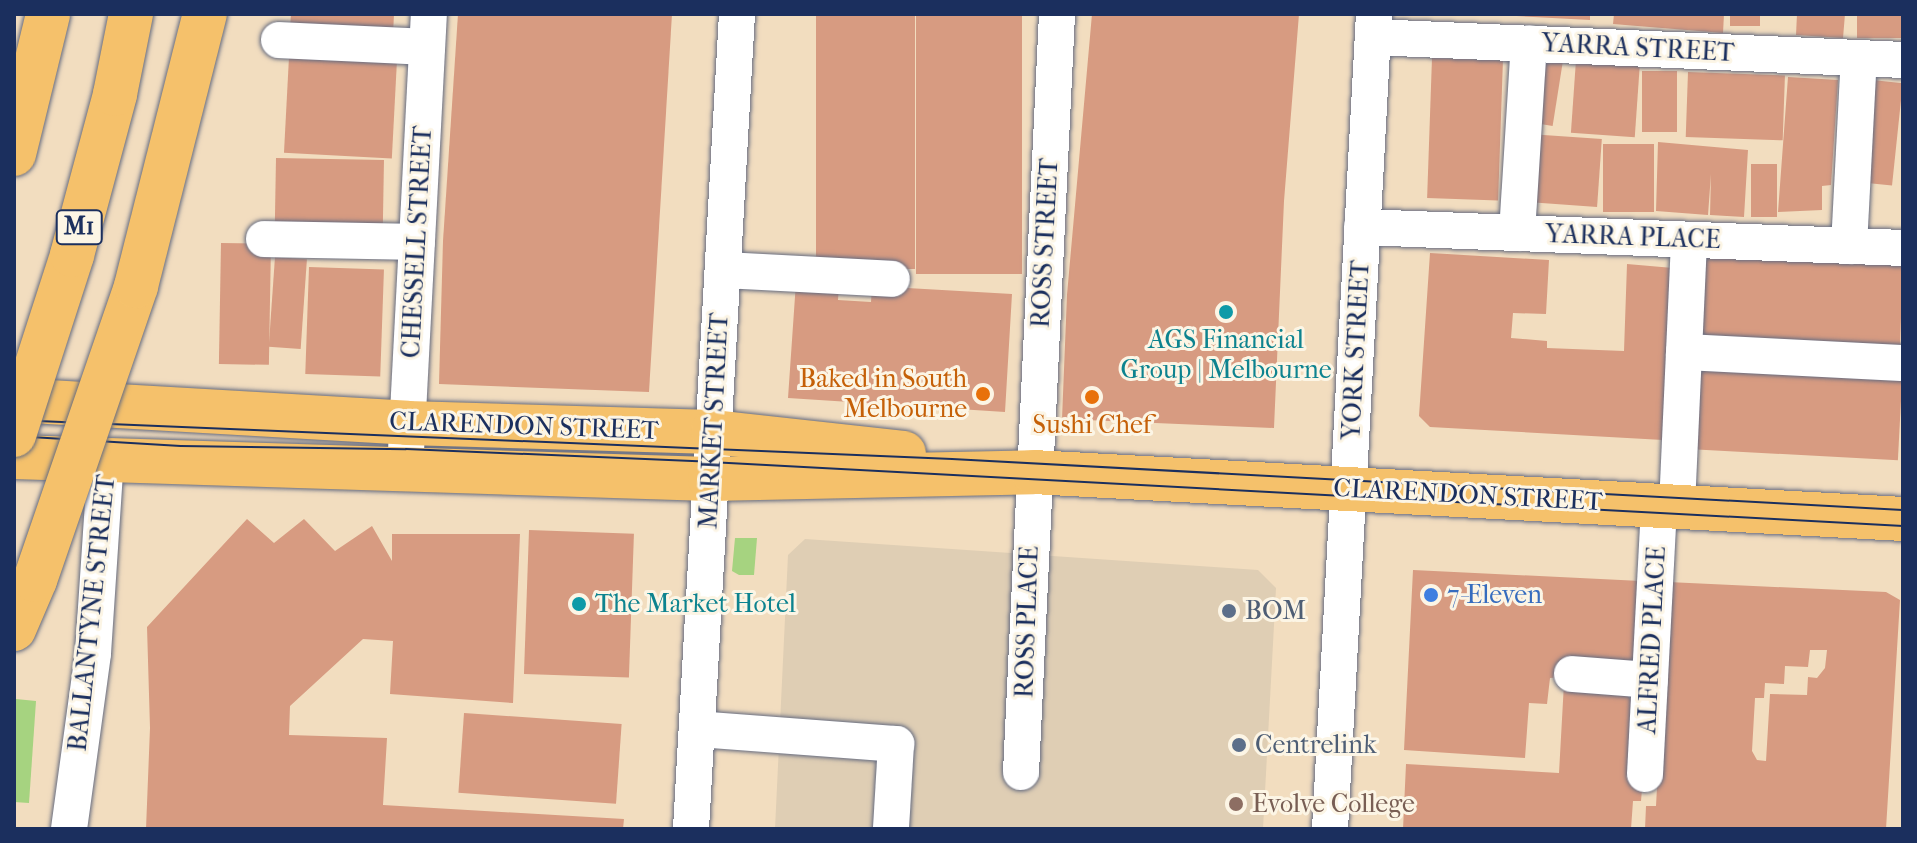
<!DOCTYPE html>
<html>
<head>
<meta charset="utf-8">
<style>
	body { margin:0 }
	#map { position:relative; width:1917px; height:843px; overflow:hidden; background:#f2ddbf; font-family:"IM FELL French Canon",serif }
	div>[style] { position:absolute }
	.built>* { inset:0; background:#dfceb4 }
	.green>* { inset:0; background:#a6d380 }
	.building>* { inset:0; background:#d79b81; transform-origin:0 0 }
	.roads { filter:drop-shadow(0 0 2px #666c80) drop-shadow(0 0 2px #666c80) }
	.minor>* { height:36px; margin:-18px; padding:0 18px; transform-origin:18px; border-radius:18px; background:#fff }
	.major>* { height:44px; margin:-22px; padding:0 22px; transform-origin:22px; border-radius:22px; background:#f5c16b }
	.highway>* { height:44px; margin:-22px; padding:0 22px; transform-origin:22px; border-radius:22px; background:#f5c16b }
	.tram>* { height:2px; margin:-1px; padding:0 1px; transform-origin:1px; border-radius:1px; background:#1b2f5e }
	.bridges { filter:drop-shadow(0 0 2px #666c80) drop-shadow(0 0 2px #666c80) }
	.highway-bridge>* { height:44px; margin:-22px; padding:0 22px; transform-origin:22px; border-radius:22px; background:#f5c16b }
	.dots>* { width:22px; height:22px; translate:-50% -50%; box-sizing:border-box; border:4px solid #fcf5e5; border-radius:50% }
	span { translate:-50% -50%; white-space:nowrap; text-align:center; line-height:1.15; -webkit-text-stroke:6px #fcf5e5; paint-order:stroke }
	.shield-label span { padding:2px 6px; background:#fcf5e5; border:2px solid; border-radius:6px; -webkit-text-stroke-width:0 }
	.shield-label { font-size:24px; color:#1b2f5e; font-weight:700 }
	.street-label { font-size:26px; color:#1b2f5e }
	.culture-label { font-size:26px; color:#0d838f }
	.left { translate:0 -50%; text-align:left }
	.food-label { font-size:26px; color:#c56008 }
	.right { translate:-100% -50%; text-align:right }
	.shop-label { font-size:26px; color:#366cbe }
	.service-label { font-size:26px; color:#4e5e75 }
	.education-label { font-size:26px; color:#785e54 }
	.frame { position:absolute; inset:0; border:16px solid #1b2f5e; pointer-events:none }
</style>
</head>
<body>
<div id="map">
	<div class="built">
		<i style="clip-path:polygon(805px 539px,1258px 570px,1276px 588px,1263px 829px,775px 829px,788px 555px)"></i>
	</div>
	<div class="green">
		<i style="clip-path:polygon(735px 538px,757px 538px,754px 575px,739px 575px,732px 571px)"></i>
		<i style="clip-path:polygon(16px 699px,36px 701px,29px 803px,14px 802px)"></i>
	</div>
	<div class="building">
		<i style="clip-path:polygon(291px 14px,394px 14px,393px 34px,290px 28px)"></i>
		<i style="clip-path:polygon(458px 14px,672px 14px,649px 392px,439px 384px,443px 241px)"></i>
		<i style="left:816px;top:14px;width:99px;height:255px"></i>
		<i style="left:916px;top:14px;width:106px;height:260px"></i>
		<i style="clip-path:polygon(1092px 14px,1299px 14px,1284px 201px,1274px 428px,1062px 419px,1067px 295px)"></i>
		<i style="clip-path:polygon(1478px 14px,1590px 14px,1590px 20px)"></i>
		<i style="clip-path:polygon(1614px 14px,1724px 14px,1723px 33px,1613px 24px)"></i>
		<i style="left:1730px;top:14px;width:30px;height:12px"></i>
		<i style="clip-path:polygon(1797px 14px,1845px 14px,1843px 38px,1796px 35px)"></i>
		<i style="left:1857px;top:14px;width:46px;height:24px"></i>
		<i style="left:289px;top:57px;width:108px;height:96px;rotate:3deg"></i>
		<i style="left:1432px;top:58px;width:71px;height:140px;rotate:2deg"></i>
		<i style="left:1533px;top:58px;width:30px;height:64px;rotate:9deg"></i>
		<i style="left:1576px;top:60px;width:64px;height:73px;rotate:4deg"></i>
		<i style="left:1642px;top:71px;width:35px;height:61px"></i>
		<i style="left:1688px;top:72px;width:97px;height:65px;rotate:2deg"></i>
		<i style="clip-path:polygon(1788px 77px,1838px 80px,1831px 185px,1822px 186px,1822px 210px,1778px 212px)"></i>
		<i style="left:1863px;top:79px;width:40px;height:103px;rotate:6deg"></i>
		<i style="left:1529px;top:134px;width:73px;height:68px;rotate:4deg"></i>
		<i style="clip-path:polygon(1658px 142px,1748px 150px,1744px 217px,1710px 215px,1711px 174px,1708px 215px,1656px 211px)"></i>
		<i style="left:1603px;top:144px;width:51px;height:68px"></i>
		<i style="left:276px;top:158px;width:108px;height:70px;rotate:1deg"></i>
		<i style="left:1751px;top:164px;width:26px;height:53px"></i>
		<i style="left:221px;top:243px;width:50px;height:121px;rotate:1deg"></i>
		<i style="clip-path:polygon(1430px 253px,1549px 260px,1546px 314px,1513px 313px,1511px 338px,1547px 341px,1547px 348px,1624px 351px,1627px 264px,1673px 268px,1663px 440px,1430px 427px,1419px 416px)"></i>
		<i style="left:275px;top:257px;width:32px;height:90px;rotate:4deg"></i>
		<i style="left:1693px;top:257px;width:210px;height:82px;rotate:2deg"></i>
		<i style="left:309px;top:267px;width:75px;height:107px;rotate:2deg"></i>
		<i style="clip-path:polygon(796px 282px,839px 285px,838px 300px,871px 302px,872px 286px,1012px 294px,1005px 412px,788px 398px)"></i>
		<i style="left:1688px;top:357px;width:215px;height:92px;rotate:3deg"></i>
		<i style="clip-path:polygon(247px 519px,274px 543px,304px 519px,335px 551px,372px 526px,392px 561px,392px 534px,520px 534px,513px 703px,390px 694px,393px 641px,363px 639px,290px 706px,289px 735px,387px 738px,383px 805px,624px 819px,623px 829px,146px 829px,150px 728px,147px 627px)"></i>
		<i style="left:529px;top:530px;width:105px;height:144px;rotate:2deg"></i>
		<i style="clip-path:polygon(1413px 570px,1641px 581px,1635px 671px,1550px 678px,1547px 704px,1529px 703px,1525px 758px,1404px 750px)"></i>
		<i style="clip-path:polygon(evenodd,1668px 582px,1886px 592px,1900px 600px,1886px 829px,1645px 829px,1646px 806px,1656px 806px,1668px 582px,1810px 650px,1827px 650px,1825px 668px,1817px 678px,1808px 677px,1807px 695px,1770px 694px,1766px 761px,1757px 760px,1752px 751px,1755px 698px,1764px 698px,1765px 683px,1784px 684px,1785px 666px,1808px 667px,1810px 650px)"></i>
		<i style="clip-path:polygon(1564px 683px,1619px 686px,1633px 702px,1627px 777px,1643px 778px,1641px 801px,1633px 801px,1631px 829px,1403px 829px,1406px 764px,1559px 773px)"></i>
		<i style="left:464px;top:713px;width:158px;height:80px;rotate:4deg"></i>
	</div>
	<div class="roads">
		<div class="minor">
			<i style="left:1373px;top:37px;width:530px;rotate:2.48deg"></i>
			<i style="left:279px;top:40px;width:148px;rotate:2.7deg"></i>
			<i style="left:1362px;top:227px;width:541px;rotate:2.22deg"></i>
			<i style="left:1517px;top:233px;width:190px;rotate:-86.4deg"></i>
			<i style="left:264px;top:239px;width:153px;rotate:1.1deg"></i>
			<i style="left:1849px;top:246px;width:188px;rotate:-87deg"></i>
			<i style="left:723px;top:270px;width:169px;rotate:3deg"></i>
			<i style="left:1684px;top:352px;width:219px;rotate:2.9deg"></i>
			<i style="left:405px;top:470px;width:457px;rotate:-87deg"></i>
			<i style="left:1677px;top:506px;width:266px;rotate:-87.4deg"></i>
			<i style="left:1572px;top:674px;width:78px;rotate:4.4deg"></i>
			<i style="left:697px;top:729px;width:200px;rotate:4.3deg"></i>
			<i style="left:896px;top:744px;width:85px;rotate:93.4deg"></i>
			<i style="left:1021px;top:772px;width:759px;rotate:-87.28deg"></i>
			<i style="left:1645px;top:774px;width:269px;rotate:-87deg"></i>
			<i style="left:69px;top:829px;width:178px;rotate:-82.2deg"></i>
			<i style="left:93px;top:653px;width:194px;rotate:-86.2deg"></i>
			<i style="left:691px;top:829px;width:816px;rotate:-86.77deg"></i>
			<i style="left:1330px;top:829px;width:816px;rotate:-86.91deg"></i>
		</div>
		<div class="major">
			<i style="left:14px;top:400px;width:394px;rotate:3.3deg"></i>
			<i style="left:407px;top:423px;width:306px;rotate:1.7deg"></i>
			<i style="left:713px;top:432px;width:192px;rotate:6.3deg"></i>
			<i style="left:14px;top:457px;width:696px;rotate:1.81deg"></i>
			<i style="left:710px;top:479px;width:323px;rotate:-1.2deg"></i>
			<i style="left:1033px;top:472px;width:871px;rotate:3.09deg"></i>
		</div>
		<div class="highway">
			<i style="left:14px;top:154px;width:144px;rotate:-76.3deg"></i>
		</div>
	</div>
	<div class="tram">
		<i style="left:14px;top:420px;width:939px;rotate:2.38deg"></i>
		<i style="left:952px;top:459px;width:952px;rotate:3.07deg"></i>
		<i style="left:14px;top:436px;width:167px;rotate:3.4deg"></i>
		<i style="left:181px;top:446px;width:225px;rotate:0.8deg"></i>
		<i style="left:406px;top:449px;width:304px;rotate:2.4deg"></i>
		<i style="left:710px;top:462px;width:1195px;rotate:3.07deg"></i>
	</div>
	<div class="bridges">
		<div class="highway-bridge">
			<i style="left:14px;top:435px;width:189px;rotate:-72.1deg"></i>
			<i style="left:72px;top:255px;width:167px;rotate:-75deg"></i>
			<i style="left:115px;top:94px;width:82px;rotate:-78.7deg"></i>
			<i style="left:14px;top:629px;width:53px;rotate:-66.8deg"></i>
			<i style="left:35px;top:580px;width:311px;rotate:-71deg"></i>
			<i style="left:136px;top:286px;width:281px;rotate:-75.8deg"></i>
		</div>
	</div>
	<div class="dots">
		<i style="left:1226px;top:312px;background:#0f9aa8"></i>
		<i style="left:983px;top:394px;background:#e8710a"></i>
		<i style="left:1092px;top:397px;background:#e8710a"></i>
		<i style="left:1431px;top:595px;background:#3f7fe0"></i>
		<i style="left:579px;top:604px;background:#0f9aa8"></i>
		<i style="left:1229px;top:611px;background:#5c6f8a"></i>
		<i style="left:1239px;top:745px;background:#5c6f8a"></i>
		<i style="left:1236px;top:804px;background:#8d6e63"></i>
	</div>
	<div class="shield-label">
		<span style="left:79px;top:227px">M1</span>
	</div>
	<div class="street-label">
		<span style="left:1638px;top:48px;rotate:3deg">YARRA STREET</span>
		<span style="left:1633px;top:237px;rotate:2deg">YARRA PLACE</span>
		<span style="left:417px;top:242px;rotate:-87deg">CHESSELL STREET</span>
		<span style="left:1045px;top:243px;rotate:-87deg">ROSS STREET</span>
		<span style="left:1356px;top:350px;rotate:-87deg">YORK STREET</span>
		<span style="left:714px;top:421px;rotate:-87deg">MARKET STREET</span>
		<span style="left:524px;top:426px;rotate:2deg">CLARENDON STREET</span>
		<span style="left:1468px;top:495px;rotate:3deg">CLARENDON STREET</span>
		<span style="left:92px;top:613px;rotate:-84deg">BALLANTYNE STREET</span>
		<span style="left:1027px;top:622px;rotate:-88deg">ROSS PLACE</span>
		<span style="left:1652px;top:640px;rotate:-87deg">ALFRED PLACE</span>
	</div>
	<div class="culture-label">
		<span style="left:1226px;top:355px">AGS Financial<br>Group | Melbourne</span>
		<span class="left" style="left:595px;top:604px">The Market Hotel</span>
	</div>
	<div class="food-label">
		<span class="right" style="left:967px;top:394px">Baked in South<br>Melbourne</span>
		<span style="left:1092px;top:425px">Sushi Chef</span>
	</div>
	<div class="shop-label">
		<span class="left" style="left:1447px;top:595px">7-Eleven</span>
	</div>
	<div class="service-label">
		<span class="left" style="left:1245px;top:611px">BOM</span>
		<span class="left" style="left:1255px;top:745px">Centrelink</span>
	</div>
	<div class="education-label">
		<span class="left" style="left:1252px;top:804px">Evolve College</span>
	</div>
	<div class="frame"></div>
</div>
</body>
</html>
